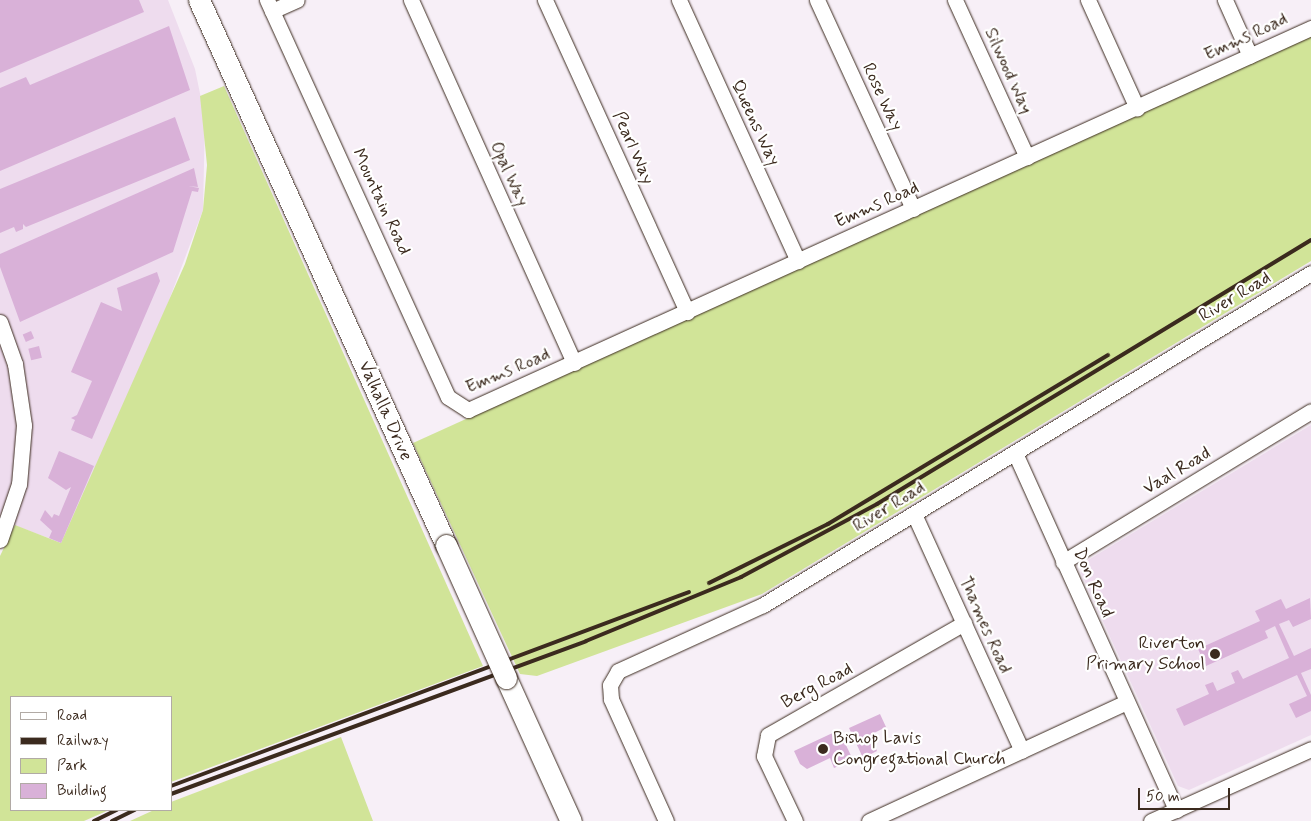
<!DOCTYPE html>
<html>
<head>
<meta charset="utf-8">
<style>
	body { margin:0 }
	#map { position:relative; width:1311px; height:821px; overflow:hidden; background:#f7eff7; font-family:Mynerve,sans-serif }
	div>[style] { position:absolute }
	.built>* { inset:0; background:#eedcee }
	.green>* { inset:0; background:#d1e498 }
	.building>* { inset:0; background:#d9b1d8; transform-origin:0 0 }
	.roads { filter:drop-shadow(0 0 1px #3b2a1e) drop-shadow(0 0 1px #3b2a1e) }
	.minor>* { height:15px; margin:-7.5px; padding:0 7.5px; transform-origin:7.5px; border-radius:7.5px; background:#fff }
	.secondary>* { height:21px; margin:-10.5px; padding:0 10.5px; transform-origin:10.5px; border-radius:10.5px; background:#fff }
	.rail>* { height:4px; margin:-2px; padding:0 2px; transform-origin:2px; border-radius:2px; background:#3b2a1e }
	.bridges { filter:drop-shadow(0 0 1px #3b2a1e) drop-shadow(0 0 1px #3b2a1e) }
	.secondary-bridge>* { height:21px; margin:-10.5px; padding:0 10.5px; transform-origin:10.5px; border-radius:10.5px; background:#fff }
	.dots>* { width:14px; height:14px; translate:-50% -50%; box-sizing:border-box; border:2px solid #fff; border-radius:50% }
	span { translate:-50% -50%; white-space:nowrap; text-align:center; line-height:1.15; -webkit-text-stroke:4.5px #fff; paint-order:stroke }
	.street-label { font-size:18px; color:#3b2a1e }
	.poi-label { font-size:18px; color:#3b2a1e }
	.right { translate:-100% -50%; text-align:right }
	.left { translate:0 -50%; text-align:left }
	.legend { position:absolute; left:10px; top:696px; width:162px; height:115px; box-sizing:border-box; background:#fff; border:1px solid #b1aaa5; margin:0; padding:6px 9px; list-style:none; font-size:15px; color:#3b2a1e }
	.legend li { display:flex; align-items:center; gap:10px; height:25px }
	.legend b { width:25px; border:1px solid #b1aaa5 }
	.scale { position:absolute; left:1138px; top:788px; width:92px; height:22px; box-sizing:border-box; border:2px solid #3b2a1e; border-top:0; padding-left:6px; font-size:15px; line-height:18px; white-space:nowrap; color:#3b2a1e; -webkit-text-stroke:4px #fff; paint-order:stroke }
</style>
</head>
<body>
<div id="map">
	<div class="built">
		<i style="clip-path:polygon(0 0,168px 0,195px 69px,205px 118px,203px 210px,154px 340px,62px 543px,8px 523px,0 540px)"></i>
		<i style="clip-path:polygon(1311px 425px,1311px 735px,1189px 790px,1178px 786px,1081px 573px,1085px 562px)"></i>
	</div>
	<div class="green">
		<i style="clip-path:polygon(1311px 35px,1311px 261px,762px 594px,537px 676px,520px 674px,413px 443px)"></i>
		<i style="clip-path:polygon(224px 86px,483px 666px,171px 782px,171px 697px,11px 697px,11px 810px,109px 810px,84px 821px,0 821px,0 556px,15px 525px,61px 543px,185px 264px,203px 210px,207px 165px,200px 96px)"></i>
		<i style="clip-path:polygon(341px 737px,373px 821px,130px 821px,154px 810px,171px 810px,171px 802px)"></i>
	</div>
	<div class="building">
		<i style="clip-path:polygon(0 0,139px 0,144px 12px,0 73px)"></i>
		<i style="clip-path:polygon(169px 26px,190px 90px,0 171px,0 88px,26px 77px,30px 85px)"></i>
		<i style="clip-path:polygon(175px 117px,190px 160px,26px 227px,23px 224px,23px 229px,16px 232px,14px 227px,0 233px,0 189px)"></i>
		<i style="clip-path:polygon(194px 168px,198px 187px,188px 186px,199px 188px,198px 192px,192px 191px,173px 252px,20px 322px,0 267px,0 254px)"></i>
		<i style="clip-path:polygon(157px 272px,160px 281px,92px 439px,71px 430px,75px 420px,71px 418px,77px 415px,92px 381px,71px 372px,101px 302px,122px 311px,117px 288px)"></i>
		<i style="left:31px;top:331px;width:8px;height:9px;rotate:67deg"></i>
		<i style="left:39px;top:346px;width:12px;height:11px;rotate:76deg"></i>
		<i style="clip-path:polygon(59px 451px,94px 466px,61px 543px,49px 538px,52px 531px,40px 520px,45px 510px,52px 518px,54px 514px,59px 516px,71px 487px,66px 490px,48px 478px)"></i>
		<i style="clip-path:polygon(1310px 598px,1311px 619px,1293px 627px,1289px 620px,1279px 624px,1294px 656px,1311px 648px,1311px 669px,1301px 673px,1311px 695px,1311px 711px,1296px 718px,1289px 704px,1307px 696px,1297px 675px,1184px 726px,1176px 709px,1209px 694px,1205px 685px,1213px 682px,1217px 691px,1235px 683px,1231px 673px,1238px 670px,1243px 679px,1289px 658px,1275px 626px,1265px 631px,1268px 638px,1206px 666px,1198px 649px,1260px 621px,1255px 611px,1281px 599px,1286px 609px)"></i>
		<i style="clip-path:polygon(880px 714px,886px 727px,870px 735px,877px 751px,863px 758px,849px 728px)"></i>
		<i style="clip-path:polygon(839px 730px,853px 760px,834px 768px,830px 758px,807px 769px,800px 764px,794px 751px)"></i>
	</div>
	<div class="roads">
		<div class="minor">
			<i style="left:267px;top:0;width:436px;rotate:65.5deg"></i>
			<i style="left:448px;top:397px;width:24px;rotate:33deg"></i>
			<i style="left:468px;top:410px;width:926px;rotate:-24.38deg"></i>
			<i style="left:411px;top:0;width:398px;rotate:65.8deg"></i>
			<i style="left:545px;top:0;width:343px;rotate:65.5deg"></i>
			<i style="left:679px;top:0;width:287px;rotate:65.5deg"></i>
			<i style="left:817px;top:0;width:230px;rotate:65.3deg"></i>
			<i style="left:955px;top:0;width:173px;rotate:65.4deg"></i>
			<i style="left:1088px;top:0;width:119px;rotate:65.6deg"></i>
			<i style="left:1225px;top:0;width:61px;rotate:65.9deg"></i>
			<i style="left:272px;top:11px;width:27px;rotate:-24deg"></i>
			<i style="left:0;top:322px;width:45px;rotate:70.3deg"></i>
			<i style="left:15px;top:364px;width:62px;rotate:81.6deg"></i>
			<i style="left:24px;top:425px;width:59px;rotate:94.8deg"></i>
			<i style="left:19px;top:484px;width:59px;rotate:108.7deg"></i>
			<i style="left:1015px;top:453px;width:392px;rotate:65.7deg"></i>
			<i style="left:914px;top:514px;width:260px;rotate:65.5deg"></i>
			<i style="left:1063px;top:562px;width:290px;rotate:-31.3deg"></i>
			<i style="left:666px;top:821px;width:134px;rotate:-114.3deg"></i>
			<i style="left:611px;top:699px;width:14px;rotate:-94deg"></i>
			<i style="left:610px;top:685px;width:16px;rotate:-60deg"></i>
			<i style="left:618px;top:671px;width:159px;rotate:-24.5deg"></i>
			<i style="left:763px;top:605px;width:641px;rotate:-31.21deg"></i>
			<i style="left:795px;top:821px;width:72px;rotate:-115.5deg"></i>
			<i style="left:764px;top:756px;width:21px;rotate:-79deg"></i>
			<i style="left:768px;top:735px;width:226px;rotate:-29.7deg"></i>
			<i style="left:869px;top:821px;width:284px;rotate:-24.8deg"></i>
			<i style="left:1151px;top:821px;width:175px;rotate:-24.2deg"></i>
		</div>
		<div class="secondary">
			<i style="left:199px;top:0;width:598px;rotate:65.62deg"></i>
			<i style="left:506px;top:678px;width:157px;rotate:65.6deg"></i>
		</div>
	</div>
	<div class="rail">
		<i style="left:709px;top:583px;width:133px;rotate:-26.4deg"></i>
		<i style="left:828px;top:524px;width:327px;rotate:-31.1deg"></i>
		<i style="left:171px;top:786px;width:553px;rotate:-20.53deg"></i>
		<i style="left:171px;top:794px;width:442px;rotate:-20.2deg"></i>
		<i style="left:586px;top:641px;width:168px;rotate:-22.4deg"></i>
		<i style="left:741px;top:577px;width:154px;rotate:-28.2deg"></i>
		<i style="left:877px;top:504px;width:508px;rotate:-31.31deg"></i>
		<i style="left:94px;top:821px;width:25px;rotate:-26deg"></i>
		<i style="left:112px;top:821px;width:25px;rotate:-26deg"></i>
	</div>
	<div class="bridges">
		<div class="secondary-bridge">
			<i style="left:446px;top:545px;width:146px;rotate:65.7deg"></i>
		</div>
	</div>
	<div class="dots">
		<i style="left:1215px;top:654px;background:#3b2a1e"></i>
		<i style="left:823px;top:749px;background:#3b2a1e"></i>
	</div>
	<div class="street-label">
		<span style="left:1246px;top:37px;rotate:-25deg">Emms Road</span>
		<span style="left:1008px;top:71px;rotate:66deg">Silwood Way</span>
		<span style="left:882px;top:97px;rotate:65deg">Rose Way</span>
		<span style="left:755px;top:123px;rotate:65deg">Queens Way</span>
		<span style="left:633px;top:148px;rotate:66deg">Pearl Way</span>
		<span style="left:509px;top:174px;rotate:66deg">Opal Way</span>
		<span style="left:381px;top:202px;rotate:65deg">Mountain Road</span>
		<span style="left:877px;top:205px;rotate:-24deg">Emms Road</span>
		<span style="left:1235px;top:297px;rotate:-31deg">River Road</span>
		<span style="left:508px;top:371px;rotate:-23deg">Emms Road</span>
		<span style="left:385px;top:411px;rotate:66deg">Valhalla Drive</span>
		<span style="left:1177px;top:471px;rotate:-31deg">Vaal Road</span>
		<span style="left:889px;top:507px;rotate:-31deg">River Road</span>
		<span style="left:1093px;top:583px;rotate:66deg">Don Road</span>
		<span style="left:985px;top:625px;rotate:66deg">Thames Road</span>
		<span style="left:817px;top:686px;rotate:-28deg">Berg Road</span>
	</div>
	<div class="poi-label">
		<span class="right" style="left:1205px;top:654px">Riverton<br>Primary School</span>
		<span class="left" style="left:833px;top:749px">Bishop Lavis<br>Congregational Church</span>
	</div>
	<ul class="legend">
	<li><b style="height:6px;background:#fff"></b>Road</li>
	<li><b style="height:6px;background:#3b2a1e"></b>Railway</li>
	<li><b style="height:14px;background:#d1e498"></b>Park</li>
	<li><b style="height:14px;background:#d9b1d8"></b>Building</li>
	</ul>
	<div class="scale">50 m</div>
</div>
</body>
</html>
